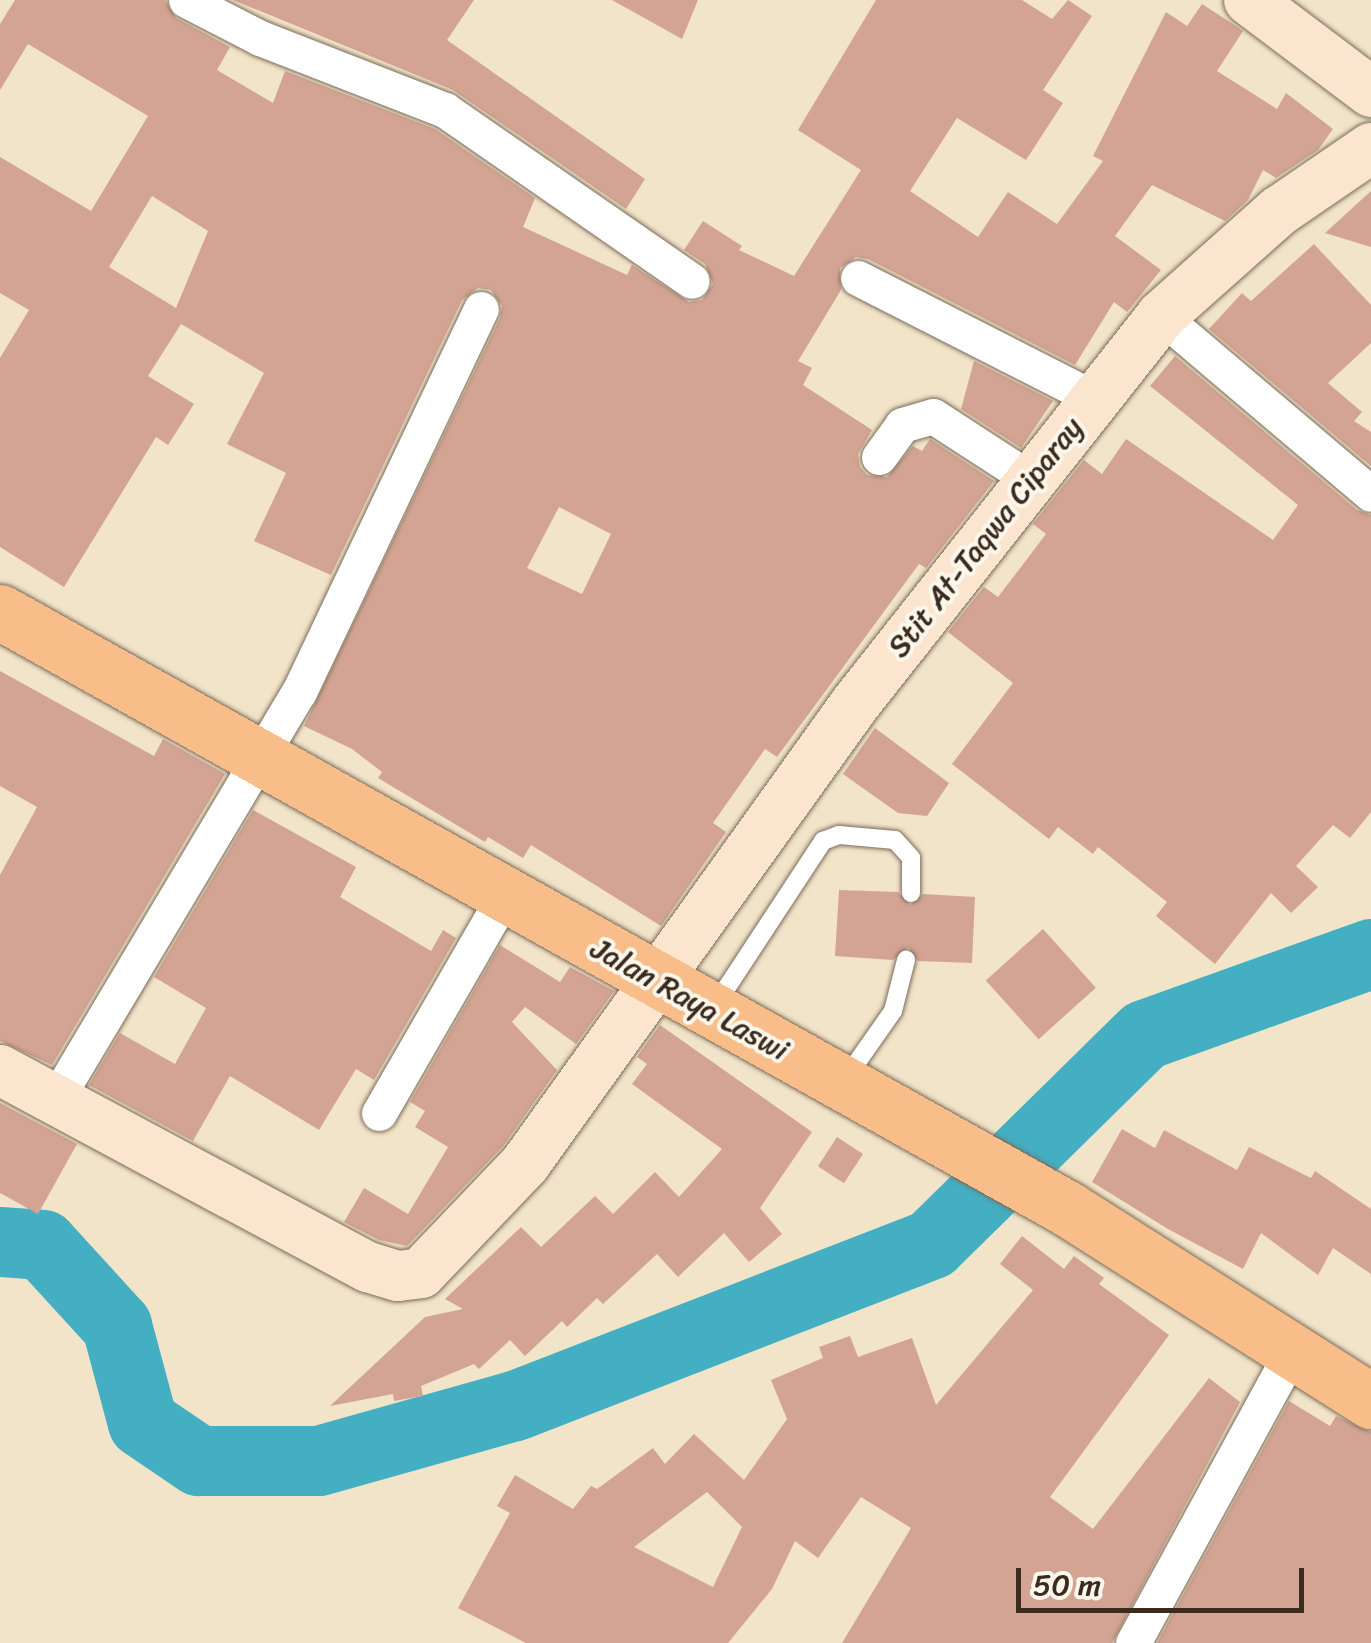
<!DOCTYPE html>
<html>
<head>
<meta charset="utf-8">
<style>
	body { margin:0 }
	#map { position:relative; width:1371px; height:1643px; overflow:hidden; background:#f1e4c9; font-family:Sriracha,sans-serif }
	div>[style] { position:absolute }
	.river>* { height:70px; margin:-35px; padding:0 35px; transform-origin:35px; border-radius:35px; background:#44afc2 }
	.building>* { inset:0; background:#d3a493; transform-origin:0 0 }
	.roads { filter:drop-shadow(0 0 2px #7b6b5a) drop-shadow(0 0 2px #7b6b5a) }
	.lane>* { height:18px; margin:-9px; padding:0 9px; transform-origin:9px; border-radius:9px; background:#fff }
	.street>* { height:35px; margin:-17.5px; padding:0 17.5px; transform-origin:17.5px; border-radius:17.5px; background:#fff }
	.secondary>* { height:50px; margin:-25px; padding:0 25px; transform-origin:25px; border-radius:25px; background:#fce5cf }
	.primary>* { height:55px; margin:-27.5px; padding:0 27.5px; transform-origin:27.5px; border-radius:27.5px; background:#f8bd88 }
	span { translate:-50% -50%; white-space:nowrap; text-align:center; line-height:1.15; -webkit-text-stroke:8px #fbf7ec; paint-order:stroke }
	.street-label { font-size:30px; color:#3b2a1e }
	.scale { position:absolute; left:1016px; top:1568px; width:288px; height:45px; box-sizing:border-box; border:5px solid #3b2a1e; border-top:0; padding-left:12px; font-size:30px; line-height:35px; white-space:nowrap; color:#3b2a1e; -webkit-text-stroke:8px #fbf7ec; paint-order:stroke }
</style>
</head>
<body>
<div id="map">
	<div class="river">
		<i style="left:0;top:1242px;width:43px;rotate:4deg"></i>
		<i style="left:43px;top:1245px;width:110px;rotate:47.6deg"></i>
		<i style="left:117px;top:1326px;width:100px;rotate:75deg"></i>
		<i style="left:143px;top:1423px;width:68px;rotate:34.2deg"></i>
		<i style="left:199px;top:1461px;width:120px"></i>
		<i style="left:319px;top:1461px;width:204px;rotate:-15.7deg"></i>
		<i style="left:515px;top:1406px;width:447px;rotate:-21.2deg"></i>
		<i style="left:932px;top:1244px;width:298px;rotate:-44.5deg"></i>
		<i style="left:1145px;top:1035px;width:240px;rotate:-19.7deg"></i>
	</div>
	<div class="building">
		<i style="clip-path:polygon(evenodd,15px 0,165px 0,176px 18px,230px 47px,217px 70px,273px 103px,285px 71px,435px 129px,535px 198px,523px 227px,627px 275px,632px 265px,689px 302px,702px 300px,713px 284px,705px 264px,684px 250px,703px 221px,742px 246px,739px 250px,794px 276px,861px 170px,798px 130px,876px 0,1022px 0,1052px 19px,1068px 0,1092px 16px,1043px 90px,1063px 103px,1026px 160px,957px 118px,910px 191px,978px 237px,1008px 192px,1057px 224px,1103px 161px,1093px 156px,1166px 12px,1187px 26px,1202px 4px,1236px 26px,1243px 31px,1217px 71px,1277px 109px,1286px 93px,1333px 129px,1318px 150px,1276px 178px,1263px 170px,1248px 200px,1225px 221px,1152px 185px,1115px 236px,1161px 270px,1127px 312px,1114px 302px,1075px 365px,868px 259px,856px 257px,840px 268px,841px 290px,798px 361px,812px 368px,803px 385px,872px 430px,858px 454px,860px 467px,867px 475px,887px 477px,913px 446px,922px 451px,930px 439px,994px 481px,926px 568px,919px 564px,777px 757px,765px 749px,713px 823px,726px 832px,661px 926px,531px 845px,523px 858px,488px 837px,485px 842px,378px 778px,382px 772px,352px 749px,304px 726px,500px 318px,502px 306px,491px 290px,478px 288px,462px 300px,331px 575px,254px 541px,286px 473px,227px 444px,264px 373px,181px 324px,148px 376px,194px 404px,168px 445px,156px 437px,64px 587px,0 547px,0 358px,29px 310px,0 293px,0 157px,91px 211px,148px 116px,28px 44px,0 90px,0 24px,15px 0,152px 196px,208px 231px,176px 308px,109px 267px,152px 196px,15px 0,559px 507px,611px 534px,582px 594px,527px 568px,559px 507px)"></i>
		<i style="clip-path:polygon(233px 0,474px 0,447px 40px,645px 179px,626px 209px,453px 90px)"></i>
		<i style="clip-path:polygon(612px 0,698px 0,682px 39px)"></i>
		<i style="clip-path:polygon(1371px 191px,1371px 247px,1325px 233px)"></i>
		<i style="clip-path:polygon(1314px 244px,1371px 305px,1371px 343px,1328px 383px,1362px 412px,1354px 421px,1371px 432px,1371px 466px,1209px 329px,1242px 293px,1251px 301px)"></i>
		<i style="clip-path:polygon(1175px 356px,1357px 510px,1371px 515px,1371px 812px,1350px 838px,1333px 825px,1296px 866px,1318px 887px,1291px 913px,1271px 893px,1215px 964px,1156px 916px,1167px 902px,1098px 847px,1093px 854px,1058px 827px,1049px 839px,952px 764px,1013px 683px,948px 632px,984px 587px,998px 597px,1046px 534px,1033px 524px,1084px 460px,1102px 474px,1126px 439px,1273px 540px,1298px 505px,1150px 386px)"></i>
		<i style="clip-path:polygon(974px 361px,1053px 401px,1021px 448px,961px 409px)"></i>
		<i style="clip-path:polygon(0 671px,154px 756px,163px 739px,225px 774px,52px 1065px,0 1041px,0 875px,37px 807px,0 786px)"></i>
		<i style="clip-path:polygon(875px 728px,949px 783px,927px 816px,898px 813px,843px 774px)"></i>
		<i style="clip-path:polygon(253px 810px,356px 867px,340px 897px,431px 951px,443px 930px,456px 938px,374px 1080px,356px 1069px,319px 1130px,230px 1076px,193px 1141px,89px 1085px,120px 1033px,175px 1064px,206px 1008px,154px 977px)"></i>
		<i style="clip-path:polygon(839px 890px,898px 892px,910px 905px,923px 894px,975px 897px,972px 963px,918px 961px,908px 948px,893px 960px,835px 956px)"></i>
		<i style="left:1043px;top:929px;width:79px;height:77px;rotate:48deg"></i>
		<i style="clip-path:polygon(500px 945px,560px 982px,570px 967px,614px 991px,576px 1044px,525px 1007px,512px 1022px,557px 1070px,503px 1146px,407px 1246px,379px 1240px,344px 1222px,364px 1188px,408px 1214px,448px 1147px,415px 1127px,425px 1111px,410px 1102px)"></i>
		<i style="clip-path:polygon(660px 1025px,812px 1132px,760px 1208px,782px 1234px,749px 1262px,724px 1233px,678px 1277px,657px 1254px,603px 1304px,597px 1298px,567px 1327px,562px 1321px,525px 1356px,510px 1340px,479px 1369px,474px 1364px,421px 1386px,423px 1396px,394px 1401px,393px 1394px,330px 1406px,425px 1317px,463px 1309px,445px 1299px,521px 1227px,541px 1247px,595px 1196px,613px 1214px,655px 1172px,679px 1197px,722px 1149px,632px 1084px,647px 1064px,637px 1057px)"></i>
		<i style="clip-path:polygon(0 1103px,77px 1144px,38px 1214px,0 1193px)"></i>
		<i style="clip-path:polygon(1122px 1129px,1155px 1148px,1164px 1130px,1237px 1170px,1249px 1147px,1311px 1178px,1315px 1171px,1371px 1209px,1371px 1274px,1333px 1248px,1318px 1275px,1261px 1233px,1243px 1269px,1168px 1229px,1092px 1182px)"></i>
		<i style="left:837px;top:1137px;width:31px;height:35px;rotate:33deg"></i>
		<i style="clip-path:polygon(evenodd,1022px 1236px,1064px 1269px,1074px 1256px,1104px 1278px,1099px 1284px,1169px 1335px,1050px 1497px,1093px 1529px,1209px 1378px,1240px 1402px,1112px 1643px,842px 1643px,911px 1528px,861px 1497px,818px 1558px,795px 1541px,772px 1589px,728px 1643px,526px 1643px,458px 1608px,510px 1513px,497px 1506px,515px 1475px,573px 1509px,591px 1486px,597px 1489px,653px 1448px,665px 1464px,694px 1434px,744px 1480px,787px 1419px,771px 1380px,823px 1358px,819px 1347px,850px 1336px,858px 1357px,912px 1338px,936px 1405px,1033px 1290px,1000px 1264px,1022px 1236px,707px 1492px,742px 1527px,713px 1587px,634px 1547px,707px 1492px)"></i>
		<i style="clip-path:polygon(1289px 1401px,1330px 1426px,1336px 1416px,1371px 1432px,1371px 1643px,1157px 1643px)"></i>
	</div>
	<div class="roads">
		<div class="lane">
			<i style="left:714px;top:1007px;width:199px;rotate:-56.7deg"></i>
			<i style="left:823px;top:841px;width:17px;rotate:-21deg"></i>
			<i style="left:839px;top:835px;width:56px;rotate:5.1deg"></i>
			<i style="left:895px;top:840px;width:24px;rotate:48deg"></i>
			<i style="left:911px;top:858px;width:35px;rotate:90deg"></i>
			<i style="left:846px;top:1078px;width:82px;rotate:-55deg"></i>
			<i style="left:893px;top:1011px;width:53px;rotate:-75.7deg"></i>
		</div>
		<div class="street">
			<i style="left:186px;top:0;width:83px;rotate:27.2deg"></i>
			<i style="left:260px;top:38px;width:199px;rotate:21.3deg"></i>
			<i style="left:445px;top:110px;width:300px;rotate:34.7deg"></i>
			<i style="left:858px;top:278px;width:265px;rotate:27deg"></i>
			<i style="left:1161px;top:316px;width:275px;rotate:40.3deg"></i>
			<i style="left:879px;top:457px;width:39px;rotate:-54deg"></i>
			<i style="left:902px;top:425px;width:32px;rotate:-16deg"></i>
			<i style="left:933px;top:416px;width:116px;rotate:33deg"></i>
			<i style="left:56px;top:1099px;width:474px;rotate:-59.2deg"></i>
			<i style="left:299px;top:692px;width:424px;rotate:-64.6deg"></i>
			<i style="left:379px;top:1113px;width:252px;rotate:-60deg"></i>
			<i style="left:1133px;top:1643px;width:332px;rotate:-61.4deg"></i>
		</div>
		<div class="secondary">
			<i style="left:1249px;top:0;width:153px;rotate:37deg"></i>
			<i style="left:0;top:1070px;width:417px;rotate:28.2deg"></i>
			<i style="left:368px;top:1267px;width:31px;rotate:17deg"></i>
			<i style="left:398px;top:1276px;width:23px;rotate:-7deg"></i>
			<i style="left:421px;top:1273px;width:151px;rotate:-46.3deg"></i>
			<i style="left:525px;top:1164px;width:566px;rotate:-54.34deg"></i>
			<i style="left:855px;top:704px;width:494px;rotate:-51.7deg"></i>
			<i style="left:1161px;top:316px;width:158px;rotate:-41.7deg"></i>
			<i style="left:1279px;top:211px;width:112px;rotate:-34.4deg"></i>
		</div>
		<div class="primary">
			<i style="left:0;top:612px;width:1224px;rotate:29.2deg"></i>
			<i style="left:1068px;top:1209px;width:359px;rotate:32.4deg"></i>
		</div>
	</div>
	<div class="street-label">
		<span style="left:985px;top:537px;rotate:-52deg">Stit At-Taqwa Ciparay</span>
		<span style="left:690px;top:999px;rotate:29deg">Jalan Raya Laswi</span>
	</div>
	<div class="scale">50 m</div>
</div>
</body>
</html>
